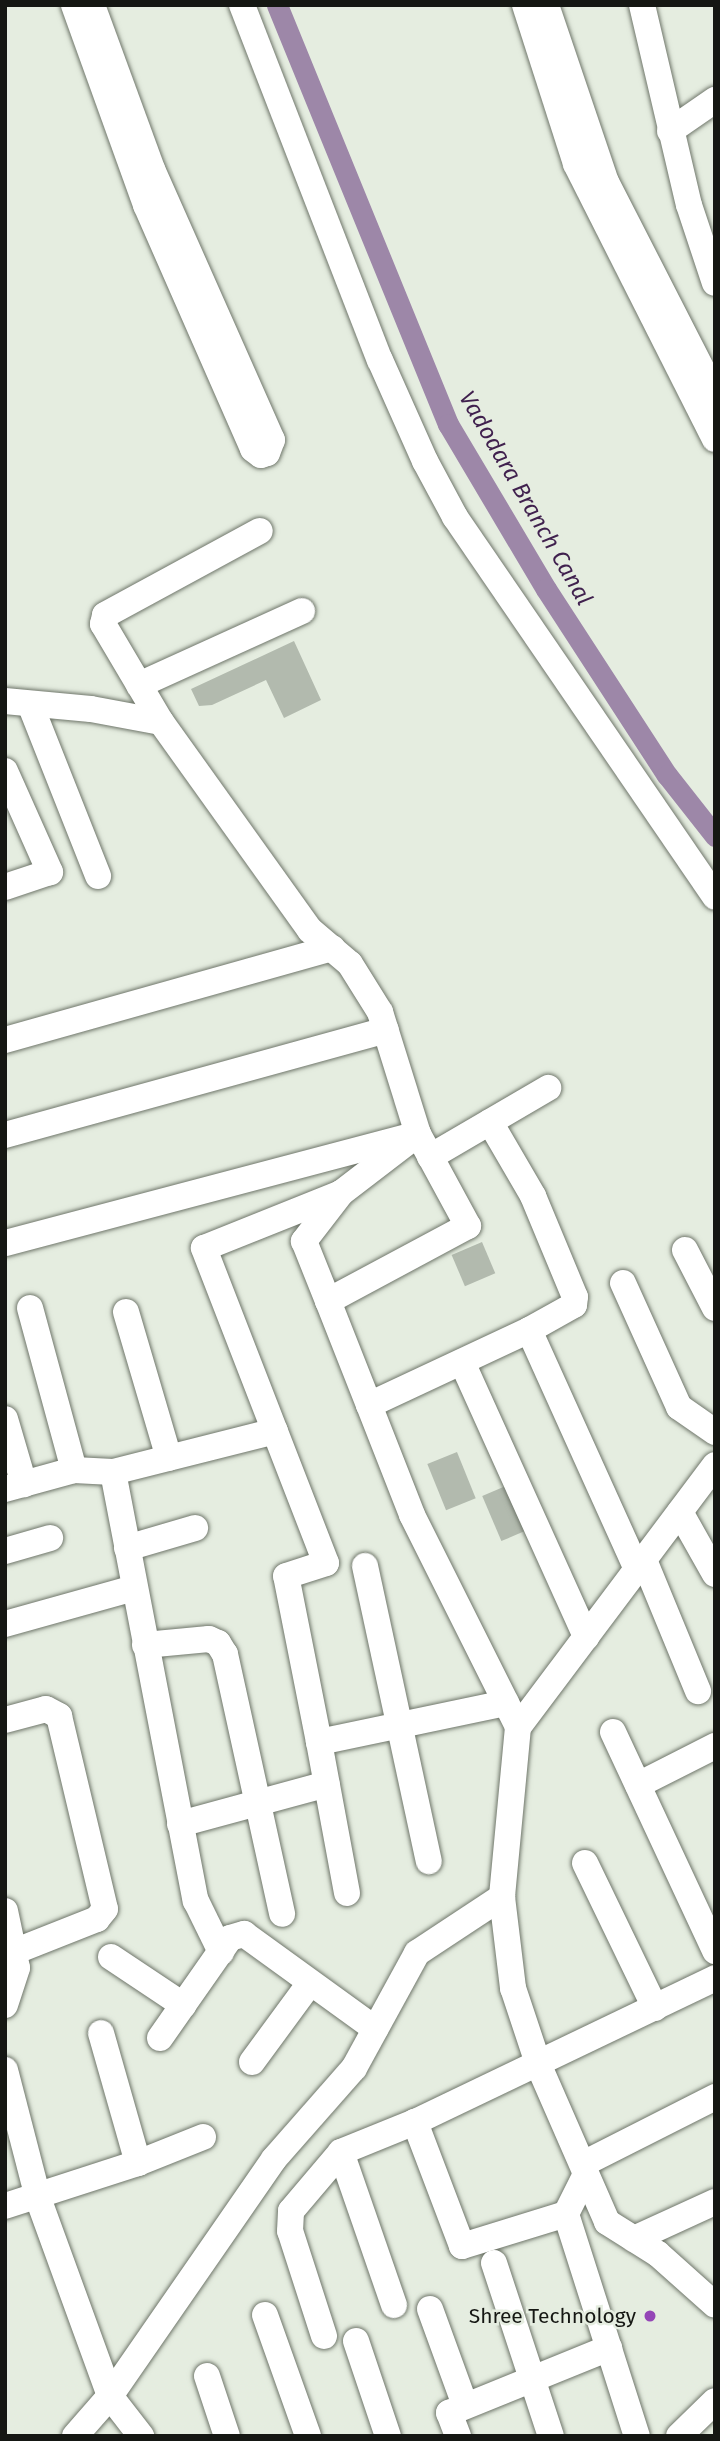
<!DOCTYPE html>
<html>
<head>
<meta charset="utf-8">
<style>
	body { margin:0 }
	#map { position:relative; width:720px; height:2441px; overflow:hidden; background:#e5ede0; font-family:"Fira Sans",sans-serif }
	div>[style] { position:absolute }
	.canal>* { height:21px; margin:-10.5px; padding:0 10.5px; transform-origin:10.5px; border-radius:10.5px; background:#9d87a8 }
	.building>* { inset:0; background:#b2baae; transform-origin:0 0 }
	.roads { filter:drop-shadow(0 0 2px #6f766a) drop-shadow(0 0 2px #6f766a) }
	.minor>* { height:26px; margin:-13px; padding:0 13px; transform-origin:13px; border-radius:13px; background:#fff }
	.dots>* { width:19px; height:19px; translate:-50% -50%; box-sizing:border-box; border:4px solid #e5ede0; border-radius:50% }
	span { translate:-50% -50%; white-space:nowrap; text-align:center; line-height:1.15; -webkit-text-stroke:5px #e5ede0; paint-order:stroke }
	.poi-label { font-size:21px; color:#151713 }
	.right { translate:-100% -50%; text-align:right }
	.water-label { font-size:23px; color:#40214e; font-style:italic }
	.frame { position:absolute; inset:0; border:7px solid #151713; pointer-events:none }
</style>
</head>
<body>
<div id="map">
	<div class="canal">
		<i style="left:277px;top:5px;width:453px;rotate:67.8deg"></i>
		<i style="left:448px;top:424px;width:192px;rotate:59.3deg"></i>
		<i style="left:546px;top:589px;width:222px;rotate:57deg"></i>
		<i style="left:667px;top:775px;width:78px;rotate:51.8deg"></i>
	</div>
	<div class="building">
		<i style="clip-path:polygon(294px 641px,321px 700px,284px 718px,266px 680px,212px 705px,199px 706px,191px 689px)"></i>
		<i style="left:482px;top:1242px;width:34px;height:33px;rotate:67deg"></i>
		<i style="left:457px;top:1452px;width:50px;height:32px;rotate:68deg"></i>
		<i style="left:508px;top:1485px;width:49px;height:28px;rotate:67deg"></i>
	</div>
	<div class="roads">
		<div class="minor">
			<i style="left:74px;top:5px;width:213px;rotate:70.2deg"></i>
			<i style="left:146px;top:205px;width:266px;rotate:66.3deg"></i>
			<i style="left:253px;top:449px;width:10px;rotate:37deg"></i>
			<i style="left:261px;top:455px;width:6px;rotate:-18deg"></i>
			<i style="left:267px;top:453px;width:14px;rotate:-69deg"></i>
			<i style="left:272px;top:440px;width:296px;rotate:-113.9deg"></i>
			<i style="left:152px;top:169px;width:175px;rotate:-110.1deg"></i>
			<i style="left:242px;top:5px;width:381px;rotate:68.8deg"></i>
			<i style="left:380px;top:360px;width:111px;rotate:66deg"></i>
			<i style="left:425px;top:461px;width:64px;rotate:61.8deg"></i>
			<i style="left:455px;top:517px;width:460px;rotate:55.6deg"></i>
			<i style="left:525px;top:5px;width:167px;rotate:72.2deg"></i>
			<i style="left:576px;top:164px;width:308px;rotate:63.2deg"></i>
			<i style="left:546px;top:5px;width:187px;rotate:71.3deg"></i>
			<i style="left:606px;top:182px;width:239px;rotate:62.9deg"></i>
			<i style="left:642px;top:5px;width:205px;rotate:76.8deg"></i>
			<i style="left:689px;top:205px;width:82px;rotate:71.6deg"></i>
			<i style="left:670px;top:131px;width:55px;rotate:-34.6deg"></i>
			<i style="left:139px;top:685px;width:179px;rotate:-24.4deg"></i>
			<i style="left:5px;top:701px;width:86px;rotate:5.3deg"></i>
			<i style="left:91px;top:709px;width:71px;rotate:10.5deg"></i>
			<i style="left:161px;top:722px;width:256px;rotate:54.4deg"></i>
			<i style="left:310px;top:930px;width:52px;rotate:40.4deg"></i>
			<i style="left:350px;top:964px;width:57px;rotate:58deg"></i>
			<i style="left:380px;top:1012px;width:128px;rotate:72.7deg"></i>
			<i style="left:418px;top:1134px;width:427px;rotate:165.2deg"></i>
			<i style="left:30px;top:704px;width:185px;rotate:68.4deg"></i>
			<i style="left:161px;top:722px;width:114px;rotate:-120.6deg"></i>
			<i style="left:103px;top:624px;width:9px;rotate:-77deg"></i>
			<i style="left:105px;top:615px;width:176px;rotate:-28.5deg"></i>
			<i style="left:5px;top:771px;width:111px;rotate:66deg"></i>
			<i style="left:50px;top:872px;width:47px;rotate:161.6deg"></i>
			<i style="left:5px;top:1040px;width:340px;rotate:-15.7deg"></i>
			<i style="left:490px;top:1122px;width:86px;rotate:59.8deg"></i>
			<i style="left:533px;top:1196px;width:109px;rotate:67.4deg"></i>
			<i style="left:575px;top:1297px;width:8px;rotate:97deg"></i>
			<i style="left:574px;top:1305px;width:51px;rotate:150.9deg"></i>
			<i style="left:5px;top:1135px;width:395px;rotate:-15.4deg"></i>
			<i style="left:430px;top:1157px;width:137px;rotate:-30.3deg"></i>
			<i style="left:685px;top:1250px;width:65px;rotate:62.7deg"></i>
			<i style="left:623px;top:1283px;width:136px;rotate:65.7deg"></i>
			<i style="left:679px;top:1407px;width:44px;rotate:34.8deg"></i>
			<i style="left:328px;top:1301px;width:159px;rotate:-28.2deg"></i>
			<i style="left:468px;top:1226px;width:105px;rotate:-118.5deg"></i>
			<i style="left:418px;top:1134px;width:97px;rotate:142.5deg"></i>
			<i style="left:341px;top:1193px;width:61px;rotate:127.6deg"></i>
			<i style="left:304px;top:1241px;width:65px;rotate:68.2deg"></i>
			<i style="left:328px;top:1301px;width:112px;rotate:68.5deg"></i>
			<i style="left:369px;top:1405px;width:118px;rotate:68.6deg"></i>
			<i style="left:412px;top:1515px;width:237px;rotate:63.4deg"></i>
			<i style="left:30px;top:1308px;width:168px;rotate:74.8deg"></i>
			<i style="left:126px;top:1312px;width:152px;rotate:73.6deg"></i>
			<i style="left:462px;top:1362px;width:302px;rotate:65.7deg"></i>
			<i style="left:369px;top:1405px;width:177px;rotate:-25.1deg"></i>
			<i style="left:529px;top:1330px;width:262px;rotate:65.7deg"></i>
			<i style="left:5px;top:1419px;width:68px;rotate:73.7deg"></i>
			<i style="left:715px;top:1465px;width:328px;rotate:126.9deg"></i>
			<i style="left:518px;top:1727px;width:171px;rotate:95.4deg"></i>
			<i style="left:502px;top:1897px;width:92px;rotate:83.1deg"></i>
			<i style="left:513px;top:1988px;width:82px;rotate:71.6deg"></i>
			<i style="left:539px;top:2066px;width:170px;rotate:66.4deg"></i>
			<i style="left:607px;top:2222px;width:60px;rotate:32.1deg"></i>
			<i style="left:658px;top:2254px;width:76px;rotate:41.8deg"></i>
			<i style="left:113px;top:1472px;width:167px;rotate:-14.2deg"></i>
			<i style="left:5px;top:1489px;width:72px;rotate:-15.4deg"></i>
			<i style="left:74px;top:1470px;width:39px;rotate:3deg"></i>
			<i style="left:113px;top:1472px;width:437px;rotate:79.1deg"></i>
			<i style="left:196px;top:1901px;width:57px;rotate:63.9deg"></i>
			<i style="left:680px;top:1512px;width:71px;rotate:60.6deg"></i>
			<i style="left:127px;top:1548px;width:71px;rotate:-16.4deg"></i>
			<i style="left:5px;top:1551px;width:47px;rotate:-16.1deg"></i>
			<i style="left:644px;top:1560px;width:142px;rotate:67.6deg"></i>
			<i style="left:365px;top:1566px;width:302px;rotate:77.8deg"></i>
			<i style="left:5px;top:1624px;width:134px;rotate:-15.6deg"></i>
			<i style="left:145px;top:1645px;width:64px;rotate:-5.4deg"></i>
			<i style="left:209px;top:1639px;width:10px;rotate:24deg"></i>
			<i style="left:218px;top:1643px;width:13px;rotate:58deg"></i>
			<i style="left:225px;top:1654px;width:266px;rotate:77.6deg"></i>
			<i style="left:5px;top:1720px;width:42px;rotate:-15deg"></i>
			<i style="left:46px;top:1709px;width:15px;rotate:28deg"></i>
			<i style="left:59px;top:1716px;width:198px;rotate:76.6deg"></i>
			<i style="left:105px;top:1909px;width:13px;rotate:129deg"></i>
			<i style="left:97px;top:1919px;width:87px;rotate:158.4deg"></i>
			<i style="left:613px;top:1732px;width:242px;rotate:65deg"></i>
			<i style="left:319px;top:1742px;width:169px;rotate:-101.2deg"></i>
			<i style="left:286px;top:1576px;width:42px;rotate:-18deg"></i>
			<i style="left:326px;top:1563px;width:338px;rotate:-111.2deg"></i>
			<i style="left:204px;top:1248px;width:145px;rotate:-21.8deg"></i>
			<i style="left:638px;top:1785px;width:86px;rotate:-26.9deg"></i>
			<i style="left:180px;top:1824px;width:152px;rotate:-15.2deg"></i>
			<i style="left:585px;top:1863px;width:161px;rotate:64.2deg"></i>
			<i style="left:347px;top:1893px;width:154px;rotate:-100.5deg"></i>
			<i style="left:319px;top:1742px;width:191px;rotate:-11.8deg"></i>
			<i style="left:5px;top:1911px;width:58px;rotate:78.1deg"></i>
			<i style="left:17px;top:1968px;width:39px;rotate:108deg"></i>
			<i style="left:111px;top:1957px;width:87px;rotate:33.7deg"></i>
			<i style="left:160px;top:2038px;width:122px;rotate:-55deg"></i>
			<i style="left:230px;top:1938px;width:15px;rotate:-16deg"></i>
			<i style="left:244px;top:1934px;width:162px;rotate:35.9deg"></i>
			<i style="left:252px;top:2062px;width:98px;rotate:-53.7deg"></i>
			<i style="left:5px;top:2070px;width:132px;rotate:75.5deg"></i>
			<i style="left:38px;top:2198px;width:211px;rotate:70deg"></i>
			<i style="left:110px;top:2396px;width:51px;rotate:52.2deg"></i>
			<i style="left:341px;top:2152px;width:162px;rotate:70.9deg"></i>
			<i style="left:138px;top:2163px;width:70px;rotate:-21.8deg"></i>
			<i style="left:583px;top:2164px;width:148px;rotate:-26.9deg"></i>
			<i style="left:586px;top:2174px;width:45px;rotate:116.6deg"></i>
			<i style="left:566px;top:2214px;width:233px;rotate:72.3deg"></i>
			<i style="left:5px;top:2206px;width:140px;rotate:-17.9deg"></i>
			<i style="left:138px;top:2163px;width:135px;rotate:-105.9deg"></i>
			<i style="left:566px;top:2214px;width:109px;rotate:162.9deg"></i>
			<i style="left:462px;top:2246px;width:133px;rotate:-110.8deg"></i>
			<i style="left:415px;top:2122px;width:333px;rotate:-25.6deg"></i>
			<i style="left:634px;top:2239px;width:89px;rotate:-24.6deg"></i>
			<i style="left:494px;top:2263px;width:182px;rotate:71.8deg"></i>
			<i style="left:430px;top:2309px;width:102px;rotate:70deg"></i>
			<i style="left:265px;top:2315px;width:128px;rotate:70.4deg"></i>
			<i style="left:324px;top:2336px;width:110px;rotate:-107.9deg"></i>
			<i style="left:290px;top:2231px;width:20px;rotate:-87deg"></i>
			<i style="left:291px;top:2211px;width:77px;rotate:-49.7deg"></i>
			<i style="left:341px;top:2152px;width:80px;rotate:-22.1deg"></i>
			<i style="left:356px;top:2341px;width:100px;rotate:71.4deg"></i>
			<i style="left:207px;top:2376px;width:63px;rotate:71.6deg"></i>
			<i style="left:75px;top:2436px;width:53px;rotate:-48.8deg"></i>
			<i style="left:110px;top:2396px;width:288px;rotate:-55.3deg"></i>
			<i style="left:274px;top:2159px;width:121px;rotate:-48.7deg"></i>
			<i style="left:354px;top:2068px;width:131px;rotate:-61.3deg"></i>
			<i style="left:417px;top:1953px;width:102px;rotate:-33.4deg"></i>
			<i style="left:458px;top:2436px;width:25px;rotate:-111deg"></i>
			<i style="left:449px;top:2413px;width:173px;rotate:-22.1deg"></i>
			<i style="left:679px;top:2436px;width:50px;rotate:-44.2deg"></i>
		</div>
	</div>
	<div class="dots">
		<i style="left:650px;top:2316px;background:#9446b6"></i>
	</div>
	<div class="poi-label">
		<span class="right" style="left:636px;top:2316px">Shree Technology</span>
	</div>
	<div class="water-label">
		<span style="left:526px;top:498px;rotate:60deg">Vadodara Branch Canal</span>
	</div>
	<div class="frame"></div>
</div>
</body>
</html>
